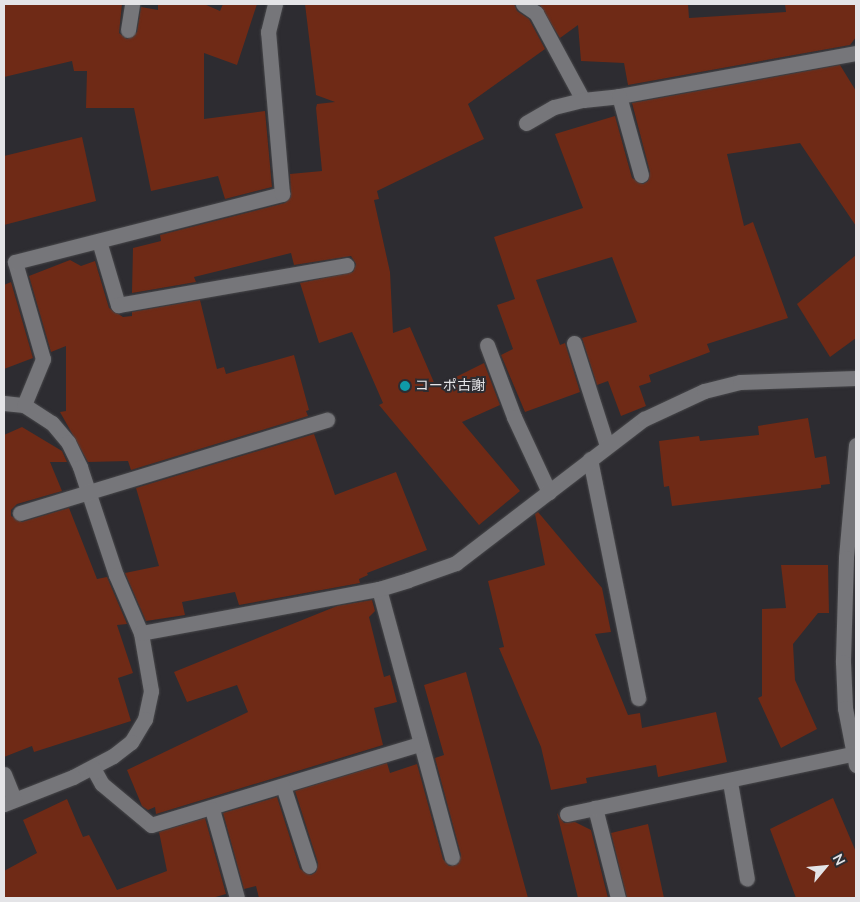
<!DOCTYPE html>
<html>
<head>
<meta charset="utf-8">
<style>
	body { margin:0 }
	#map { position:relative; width:860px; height:902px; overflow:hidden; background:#2d2c31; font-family:"Nunito Sans","Noto Sans JP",sans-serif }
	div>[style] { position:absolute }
	.building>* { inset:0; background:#6f2a16 }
	.roads { filter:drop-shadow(0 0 1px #47474a) drop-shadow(0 0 1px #47474a) }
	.minor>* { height:15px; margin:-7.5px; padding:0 7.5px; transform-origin:7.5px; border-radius:7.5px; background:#76767a }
	.dots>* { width:14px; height:14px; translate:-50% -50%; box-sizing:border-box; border:2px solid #2d2c31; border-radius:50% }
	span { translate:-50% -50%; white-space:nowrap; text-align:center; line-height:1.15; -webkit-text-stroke:4px #2d2c31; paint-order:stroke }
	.poi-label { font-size:14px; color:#e4e4e7 }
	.left { translate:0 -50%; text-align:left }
	.frame { position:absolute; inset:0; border:5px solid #e4e4e7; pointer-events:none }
	.north { position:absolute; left:800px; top:842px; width:50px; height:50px; -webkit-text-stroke:4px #2d2c31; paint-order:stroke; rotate:62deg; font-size:14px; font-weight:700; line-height:20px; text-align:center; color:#e4e4e7 }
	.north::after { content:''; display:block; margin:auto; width:18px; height:22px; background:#e4e4e7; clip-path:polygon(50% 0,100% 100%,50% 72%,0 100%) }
</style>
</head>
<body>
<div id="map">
	<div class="building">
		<i style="clip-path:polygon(4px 4px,122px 4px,119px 33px,127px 39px,137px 32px,141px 7px,158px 10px,158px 4px,204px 4px,220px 11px,223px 4px,257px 4px,237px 65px,204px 53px,204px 119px,265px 111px,272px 187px,225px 199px,218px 176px,151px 191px,134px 108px,86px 108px,87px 71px,74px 71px,72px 61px,4px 77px)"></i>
		<i style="clip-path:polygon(305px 4px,514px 4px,517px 11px,529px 19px,545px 49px,468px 104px,484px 139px,377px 191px,379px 199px,374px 200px,390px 272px,393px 333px,410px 327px,436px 387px,484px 363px,500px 405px,462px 422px,520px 491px,479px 525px,379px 405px,383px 403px,352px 332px,319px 343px,300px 283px,353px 272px,356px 264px,351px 256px,294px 265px,291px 253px,194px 277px,196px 282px,132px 293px,133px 248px,161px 241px,160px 235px,285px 203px,291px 197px,290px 174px,322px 171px,316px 108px,317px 104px,335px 102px,316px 95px)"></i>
		<i style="clip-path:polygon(539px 4px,688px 4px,689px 18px,786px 12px,785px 4px,856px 4px,856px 37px,850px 45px,628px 85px,624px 63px,581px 61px,578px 25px,560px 38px)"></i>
		<i style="clip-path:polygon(840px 65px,856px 91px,856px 226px,800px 143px,727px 154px,744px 226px,753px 222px,788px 318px,707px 344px,710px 352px,649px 375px,651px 382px,639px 386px,646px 406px,621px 416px,608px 381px,597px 385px,582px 338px,637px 322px,612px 257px,536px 280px,560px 345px,565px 343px,580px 392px,525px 412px,501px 355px,513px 349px,497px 305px,515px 299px,494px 237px,583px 208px,555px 134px,615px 116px,632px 178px,643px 184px,648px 181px,650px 172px,632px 103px)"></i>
		<i style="clip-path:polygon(82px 137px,96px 201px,4px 225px,4px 156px)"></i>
		<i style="clip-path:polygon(856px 255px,856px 338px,830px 357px,797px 304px)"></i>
		<i style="clip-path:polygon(70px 260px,81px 266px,95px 261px,109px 308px,123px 317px,132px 316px,132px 312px,200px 300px,217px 369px,224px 367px,226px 374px,294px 355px,309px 410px,306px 411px,308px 416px,131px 470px,128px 461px,88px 462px,60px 412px,66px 411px,66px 346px,51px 352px,29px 276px)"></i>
		<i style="clip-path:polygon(11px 282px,33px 358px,4px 369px,4px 285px)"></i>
		<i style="clip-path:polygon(808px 418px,815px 458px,826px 456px,830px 484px,821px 485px,821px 488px,672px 506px,669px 486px,664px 487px,659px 441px,699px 436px,700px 441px,759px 435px,758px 426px)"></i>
		<i style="clip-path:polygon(22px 427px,62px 451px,67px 462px,50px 462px,62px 491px,17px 504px,11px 510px,11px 516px,22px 522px,69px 508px,97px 579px,107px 577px,127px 624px,117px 625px,133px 673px,118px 678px,131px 721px,34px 752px,32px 746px,4px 757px,4px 435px)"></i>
		<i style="clip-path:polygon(314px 434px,335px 495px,396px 472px,427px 550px,367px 573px,368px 575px,359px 579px,360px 583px,239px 605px,235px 592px,182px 602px,185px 615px,146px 621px,125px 573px,159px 566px,136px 488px)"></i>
		<i style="clip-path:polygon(538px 512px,602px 588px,611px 632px,595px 634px,628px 715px,640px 713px,642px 728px,716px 712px,727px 762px,658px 777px,656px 765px,586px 778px,587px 783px,551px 790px,541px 747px,499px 648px,504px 647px,488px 581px,545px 565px,535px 514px)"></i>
		<i style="clip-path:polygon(781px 565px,828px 565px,829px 613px,818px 613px,793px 644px,795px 680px,817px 729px,781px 748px,758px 698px,762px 696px,762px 609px,786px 608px)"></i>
		<i style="clip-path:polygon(372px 600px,375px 611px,369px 617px,384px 677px,390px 675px,397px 702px,374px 708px,383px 745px,156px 814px,155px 807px,148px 810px,142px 806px,127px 770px,248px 712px,237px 685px,187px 702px,174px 672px,337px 606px)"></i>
		<i style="clip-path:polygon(466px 672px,528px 898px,259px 898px,256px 886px,244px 889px,223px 813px,277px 797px,300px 869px,311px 875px,316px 872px,318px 863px,295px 791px,387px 763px,390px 773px,417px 764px,443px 859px,449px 866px,458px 864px,461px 855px,435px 758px,444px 755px,424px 685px)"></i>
		<i style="clip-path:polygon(833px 798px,856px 852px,856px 898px,796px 898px,770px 829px)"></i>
		<i style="clip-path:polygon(67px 799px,83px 837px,89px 835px,117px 890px,167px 871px,159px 832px,205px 818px,226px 894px,212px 898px,4px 898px,4px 871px,37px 853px,23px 820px)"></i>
		<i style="clip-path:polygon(557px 813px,564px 823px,575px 822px,591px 830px,608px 898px,578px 898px)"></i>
		<i style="clip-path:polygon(648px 824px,664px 898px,627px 898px,611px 833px)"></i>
	</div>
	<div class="roads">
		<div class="minor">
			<i style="left:523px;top:4px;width:16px;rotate:35deg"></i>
			<i style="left:536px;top:13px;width:99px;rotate:61.6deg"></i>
			<i style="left:583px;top:100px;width:36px;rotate:-6deg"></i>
			<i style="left:619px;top:96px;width:241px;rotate:-10.3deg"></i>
			<i style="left:128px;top:30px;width:26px;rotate:-81deg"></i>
			<i style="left:619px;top:96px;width:82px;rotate:74.4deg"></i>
			<i style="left:526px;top:123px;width:32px;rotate:-30deg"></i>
			<i style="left:554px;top:107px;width:30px;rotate:-14deg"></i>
			<i style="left:99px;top:241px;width:67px;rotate:73.5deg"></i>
			<i style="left:118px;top:305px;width:232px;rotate:-9.9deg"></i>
			<i style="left:574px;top:343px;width:108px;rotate:72.2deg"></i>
			<i style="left:487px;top:345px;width:77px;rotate:69.4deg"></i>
			<i style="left:514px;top:417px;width:83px;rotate:65deg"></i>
			<i style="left:4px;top:403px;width:20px;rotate:6deg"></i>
			<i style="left:24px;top:405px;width:33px;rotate:33deg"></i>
			<i style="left:52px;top:423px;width:25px;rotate:50deg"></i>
			<i style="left:68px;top:442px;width:28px;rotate:64deg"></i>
			<i style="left:80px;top:467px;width:114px;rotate:71.6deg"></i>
			<i style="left:116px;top:575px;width:63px;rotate:66.7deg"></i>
			<i style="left:141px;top:633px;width:59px;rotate:80.2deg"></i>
			<i style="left:151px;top:691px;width:29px;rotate:102deg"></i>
			<i style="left:145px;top:719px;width:27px;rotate:121deg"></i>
			<i style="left:131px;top:742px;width:23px;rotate:142deg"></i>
			<i style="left:113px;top:756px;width:45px;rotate:152.3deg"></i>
			<i style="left:73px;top:777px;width:74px;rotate:158.6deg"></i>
			<i style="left:24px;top:405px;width:50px;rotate:-67.6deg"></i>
			<i style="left:43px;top:359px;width:101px;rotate:-106.1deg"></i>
			<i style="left:15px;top:262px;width:276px;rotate:-14.3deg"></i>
			<i style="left:282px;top:194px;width:163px;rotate:-94.9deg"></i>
			<i style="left:268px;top:32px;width:29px;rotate:-76deg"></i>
			<i style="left:856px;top:445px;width:113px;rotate:95.1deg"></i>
			<i style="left:846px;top:558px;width:104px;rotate:91.7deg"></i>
			<i style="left:843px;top:662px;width:46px;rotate:87.5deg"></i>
			<i style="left:845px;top:708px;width:58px;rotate:79.1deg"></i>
			<i style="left:590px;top:459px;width:244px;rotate:78.6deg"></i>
			<i style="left:20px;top:513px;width:321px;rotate:-16.9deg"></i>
			<i style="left:379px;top:589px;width:278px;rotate:74.8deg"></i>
			<i style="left:141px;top:633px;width:242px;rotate:-10.5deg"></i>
			<i style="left:379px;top:589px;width:30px;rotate:-17deg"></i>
			<i style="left:408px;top:580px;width:51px;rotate:-19.5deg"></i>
			<i style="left:456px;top:563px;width:237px;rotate:-37.5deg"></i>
			<i style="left:644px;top:419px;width:66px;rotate:-25deg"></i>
			<i style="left:704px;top:391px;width:37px;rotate:-14deg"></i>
			<i style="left:740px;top:382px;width:116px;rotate:-2deg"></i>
			<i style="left:93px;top:768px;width:18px;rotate:61deg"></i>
			<i style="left:102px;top:784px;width:64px;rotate:39.9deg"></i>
			<i style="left:151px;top:825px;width:280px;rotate:-16.8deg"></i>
			<i style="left:4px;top:774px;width:27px;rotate:68deg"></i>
			<i style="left:730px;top:782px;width:98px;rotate:80.1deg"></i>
			<i style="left:283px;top:786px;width:84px;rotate:72deg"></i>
			<i style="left:212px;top:809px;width:92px;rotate:74.3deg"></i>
			<i style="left:567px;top:814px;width:29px;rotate:-12deg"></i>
			<i style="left:618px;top:898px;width:93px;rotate:-104.3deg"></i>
			<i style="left:595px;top:808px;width:263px;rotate:-11.9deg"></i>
		</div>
	</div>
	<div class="dots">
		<i style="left:405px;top:386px;background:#0f9aa8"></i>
	</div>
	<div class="poi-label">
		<span class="left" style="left:415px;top:386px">コーポ古謝</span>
	</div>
	<div class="frame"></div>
	<div class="north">N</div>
</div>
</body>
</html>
